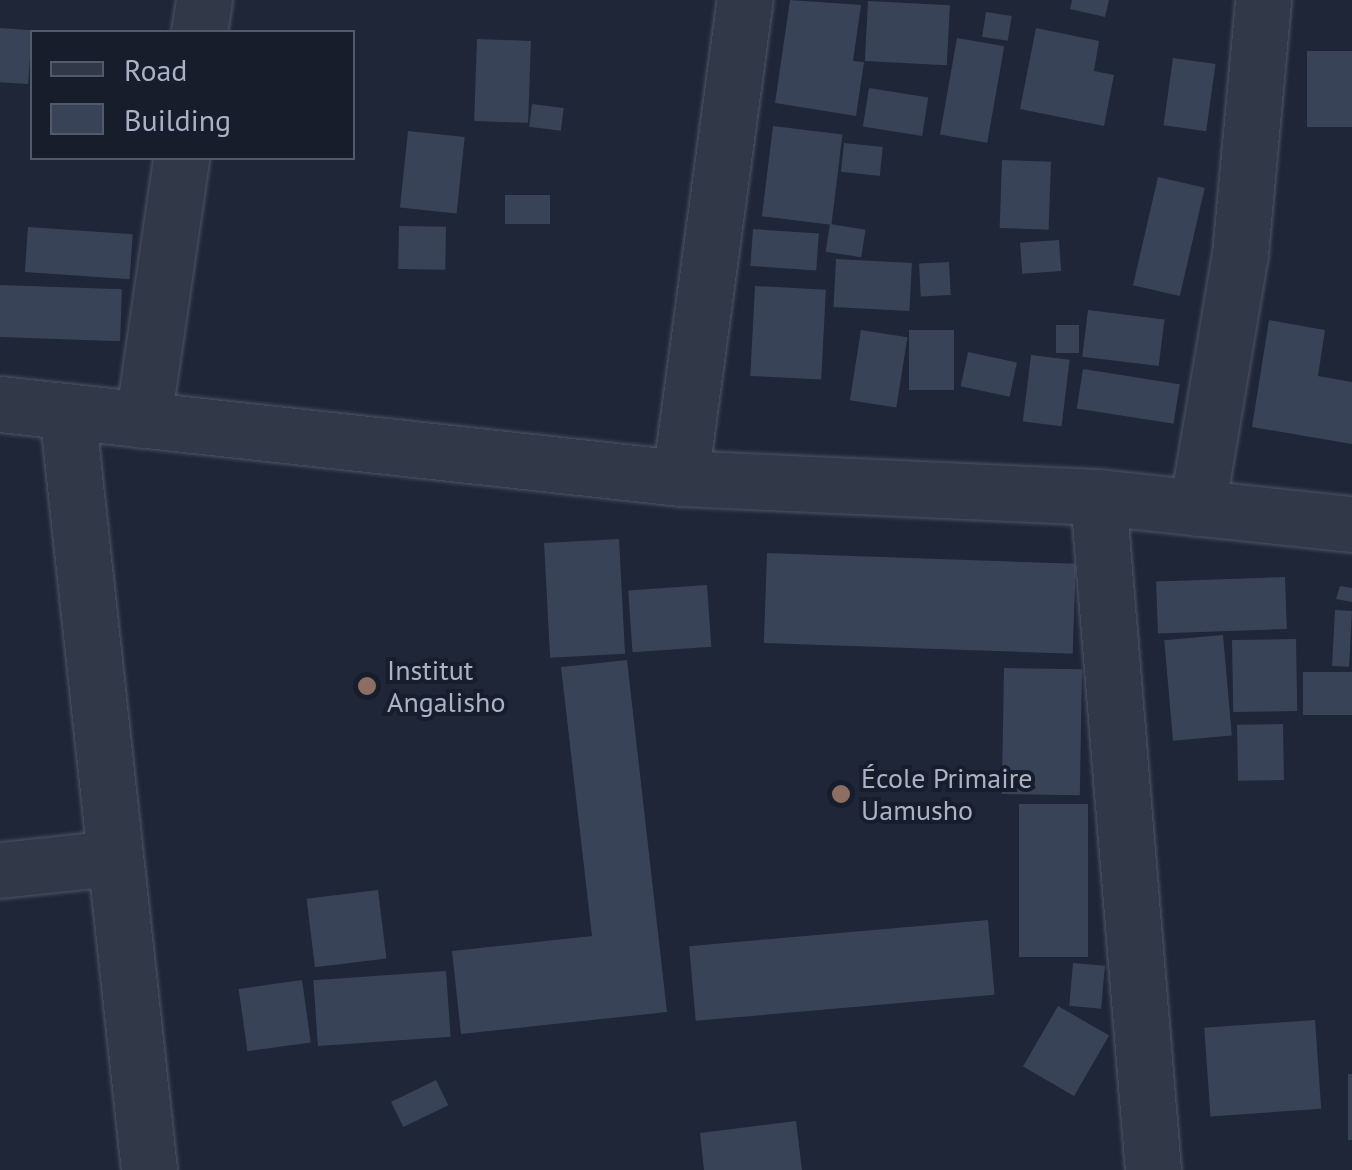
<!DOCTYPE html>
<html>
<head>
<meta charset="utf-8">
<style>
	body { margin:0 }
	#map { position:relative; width:1352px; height:1170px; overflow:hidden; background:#1e2637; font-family:"PT Sans",sans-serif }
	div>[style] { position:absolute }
	.building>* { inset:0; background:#394358; transform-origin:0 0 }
	.roads { filter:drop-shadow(0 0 2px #4e5565) drop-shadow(0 0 2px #4e5565) }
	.minor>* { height:55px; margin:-27.5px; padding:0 27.5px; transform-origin:27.5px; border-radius:27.5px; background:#313847 }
	.dots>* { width:28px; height:28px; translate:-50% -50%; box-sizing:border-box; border:5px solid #171d2b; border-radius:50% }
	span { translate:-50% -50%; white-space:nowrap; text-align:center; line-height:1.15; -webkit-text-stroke:8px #171d2b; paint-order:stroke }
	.poi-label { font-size:28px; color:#aab2c5 }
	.left { translate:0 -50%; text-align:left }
	.legend { position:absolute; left:30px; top:30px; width:325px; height:130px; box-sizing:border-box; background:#171d2b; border:2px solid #525969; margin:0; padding:12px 18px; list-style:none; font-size:30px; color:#aab2c5 }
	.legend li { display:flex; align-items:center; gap:20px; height:50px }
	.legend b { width:50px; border:2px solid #525969 }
</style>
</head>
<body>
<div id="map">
	<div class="building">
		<i style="clip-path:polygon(790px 0,861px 5px,853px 61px,864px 62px,856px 116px,775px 103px)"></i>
		<i style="clip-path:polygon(1072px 0,1109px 0,1105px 17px,1070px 9px)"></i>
		<i style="left:868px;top:1px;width:82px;height:60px;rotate:3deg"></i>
		<i style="left:986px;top:12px;width:26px;height:25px;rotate:9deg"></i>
		<i style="left:0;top:28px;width:32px;height:54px;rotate:4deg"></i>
		<i style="clip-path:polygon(1036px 28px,1099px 41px,1094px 71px,1114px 75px,1104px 126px,1020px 109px)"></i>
		<i style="left:957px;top:38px;width:48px;height:98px;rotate:10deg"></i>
		<i style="left:477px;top:39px;width:54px;height:82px;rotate:2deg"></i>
		<i style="left:1352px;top:51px;width:76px;height:45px;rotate:90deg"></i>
		<i style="left:1173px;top:58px;width:43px;height:68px;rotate:8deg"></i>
		<i style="left:869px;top:88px;width:60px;height:39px;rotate:9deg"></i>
		<i style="left:532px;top:104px;width:32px;height:23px;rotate:7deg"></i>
		<i style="left:773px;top:126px;width:70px;height:91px;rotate:7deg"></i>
		<i style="left:408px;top:131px;width:57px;height:77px;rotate:6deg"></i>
		<i style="left:844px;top:143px;width:39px;height:29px;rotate:6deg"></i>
		<i style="left:1002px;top:160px;width:49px;height:68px;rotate:2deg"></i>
		<i style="left:1158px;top:177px;width:48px;height:111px;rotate:13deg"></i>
		<i style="left:550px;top:195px;width:29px;height:45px;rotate:90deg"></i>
		<i style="left:830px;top:224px;width:36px;height:28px;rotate:9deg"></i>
		<i style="left:399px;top:226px;width:47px;height:43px;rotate:1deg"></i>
		<i style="left:28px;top:227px;width:105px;height:45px;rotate:4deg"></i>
		<i style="left:753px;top:229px;width:66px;height:37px;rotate:4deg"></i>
		<i style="left:1059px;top:240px;width:31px;height:39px;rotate:86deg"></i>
		<i style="left:836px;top:259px;width:76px;height:48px;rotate:3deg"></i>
		<i style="left:949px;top:262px;width:33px;height:30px;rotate:87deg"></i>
		<i style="left:0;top:285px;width:122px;height:52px;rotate:2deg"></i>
		<i style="left:755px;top:286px;width:71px;height:90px;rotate:3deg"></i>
		<i style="left:1088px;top:310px;width:77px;height:47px;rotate:7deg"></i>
		<i style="clip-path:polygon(1269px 320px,1325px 330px,1318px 376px,1352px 382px,1352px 444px,1252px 427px)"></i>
		<i style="left:1079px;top:325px;width:28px;height:23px;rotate:90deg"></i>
		<i style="left:861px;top:330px;width:47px;height:71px;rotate:9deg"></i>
		<i style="left:909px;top:330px;width:45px;height:60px"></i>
		<i style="left:968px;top:352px;width:50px;height:35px;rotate:12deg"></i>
		<i style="left:1031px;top:355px;width:39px;height:67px;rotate:7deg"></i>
		<i style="left:1083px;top:369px;width:98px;height:40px;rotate:9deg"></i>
		<i style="left:619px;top:539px;width:115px;height:75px;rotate:87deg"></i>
		<i style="left:767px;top:553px;width:309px;height:90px;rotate:2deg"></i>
		<i style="left:1285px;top:577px;width:52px;height:129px;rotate:88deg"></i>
		<i style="left:707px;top:585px;width:62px;height:79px;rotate:86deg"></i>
		<i style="clip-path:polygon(1340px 586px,1352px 588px,1352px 602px,1336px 599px)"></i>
		<i style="left:1335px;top:610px;width:17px;height:56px;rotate:3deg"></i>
		<i style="left:1223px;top:635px;width:101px;height:59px;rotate:85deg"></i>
		<i style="left:1296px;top:639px;width:72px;height:64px;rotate:89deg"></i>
		<i style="clip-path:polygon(627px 660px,667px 1012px,461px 1034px,452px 951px,592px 936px,561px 667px)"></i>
		<i style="left:1004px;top:668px;width:78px;height:126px;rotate:1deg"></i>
		<i style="left:1352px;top:672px;width:43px;height:49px;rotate:90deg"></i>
		<i style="left:1283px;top:724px;width:56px;height:46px;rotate:89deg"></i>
		<i style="left:1019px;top:804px;width:69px;height:153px"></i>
		<i style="left:378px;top:890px;width:69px;height:72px;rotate:83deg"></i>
		<i style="left:988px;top:920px;width:75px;height:300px;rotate:85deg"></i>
		<i style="left:1073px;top:963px;width:32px;height:43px;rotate:5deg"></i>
		<i style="left:446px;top:971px;width:66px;height:133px;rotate:86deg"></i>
		<i style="left:302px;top:980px;width:63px;height:64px;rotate:82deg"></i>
		<i style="left:1058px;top:1006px;width:59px;height:70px;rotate:30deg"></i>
		<i style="left:1315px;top:1020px;width:89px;height:111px;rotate:86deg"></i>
		<i style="left:1348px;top:1074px;width:4px;height:66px"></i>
		<i style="left:436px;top:1080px;width:28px;height:50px;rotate:64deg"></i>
		<i style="clip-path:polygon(796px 1121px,802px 1170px,704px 1170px,700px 1133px)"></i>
	</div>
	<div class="roads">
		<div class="minor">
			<i style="left:199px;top:32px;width:32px;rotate:-81deg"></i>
			<i style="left:0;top:404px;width:684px;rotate:6.21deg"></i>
			<i style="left:680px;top:478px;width:418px;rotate:2.6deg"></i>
			<i style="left:1098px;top:497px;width:255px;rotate:6.1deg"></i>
			<i style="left:67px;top:411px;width:763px;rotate:83.83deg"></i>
			<i style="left:143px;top:420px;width:265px;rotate:-81.7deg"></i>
			<i style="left:680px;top:478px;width:482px;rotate:-82.3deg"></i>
			<i style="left:1098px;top:497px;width:675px;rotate:85.33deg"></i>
			<i style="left:1197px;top:508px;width:258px;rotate:-80.4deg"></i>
			<i style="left:1240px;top:254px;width:255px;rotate:-84.8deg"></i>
			<i style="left:0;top:870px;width:113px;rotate:-6.1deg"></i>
		</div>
	</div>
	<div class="dots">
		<i style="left:367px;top:686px;background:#8d6e63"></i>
		<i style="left:841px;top:794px;background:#8d6e63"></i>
	</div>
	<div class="poi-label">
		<span class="left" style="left:387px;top:686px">Institut<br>Angalisho</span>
		<span class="left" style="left:861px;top:794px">École Primaire<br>Uamusho</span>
	</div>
	<ul class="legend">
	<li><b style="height:12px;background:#313847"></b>Road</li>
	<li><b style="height:28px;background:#394358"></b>Building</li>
	</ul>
</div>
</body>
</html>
